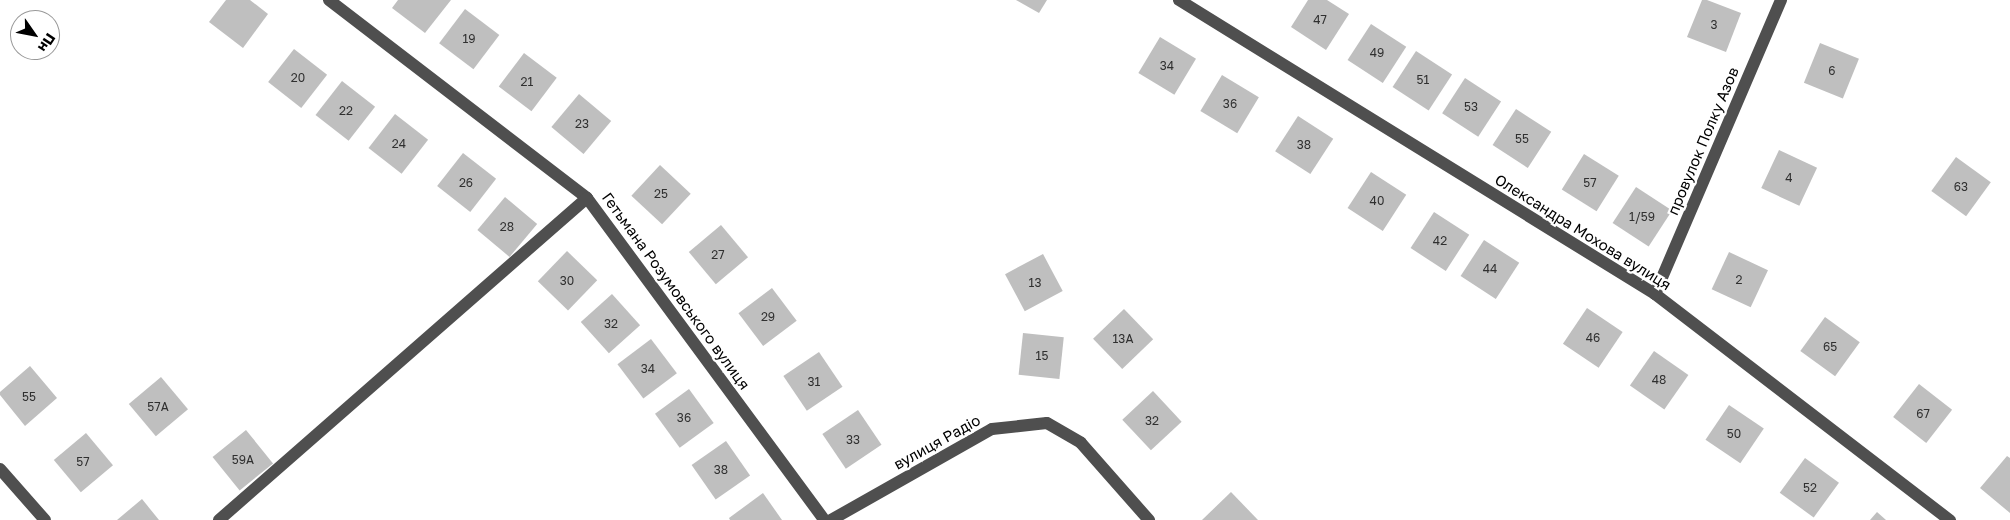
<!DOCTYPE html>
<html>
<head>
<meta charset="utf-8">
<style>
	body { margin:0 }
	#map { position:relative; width:2010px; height:520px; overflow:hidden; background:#fff; font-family:"Golos Text",sans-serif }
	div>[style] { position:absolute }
	.building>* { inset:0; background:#bfbfbf; transform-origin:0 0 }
	.minor>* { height:12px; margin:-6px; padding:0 6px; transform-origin:6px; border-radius:6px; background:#4f4f4f }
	span { translate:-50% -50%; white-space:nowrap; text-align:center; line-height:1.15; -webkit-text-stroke:4.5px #fff; paint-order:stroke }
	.number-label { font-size:12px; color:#303030 }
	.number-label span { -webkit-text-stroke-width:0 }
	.street-label { font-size:15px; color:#000 }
	.north { position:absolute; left:10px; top:10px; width:50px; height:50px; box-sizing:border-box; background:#fff; border:1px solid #999; border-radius:50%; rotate:123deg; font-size:14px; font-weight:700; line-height:20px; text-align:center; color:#000 }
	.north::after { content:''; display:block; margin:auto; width:18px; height:22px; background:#000; clip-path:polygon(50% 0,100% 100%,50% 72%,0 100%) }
</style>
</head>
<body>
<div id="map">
	<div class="building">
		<i style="clip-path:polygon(226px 0,250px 0,268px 14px,243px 48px,209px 22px)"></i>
		<i style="clip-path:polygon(398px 0,451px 0,425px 33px,392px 8px)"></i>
		<i style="clip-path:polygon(1016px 0,1047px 0,1039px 13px)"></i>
		<i style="clip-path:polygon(1308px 0,1327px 0,1349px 14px,1326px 50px,1291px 27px)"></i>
		<i style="clip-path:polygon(1702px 0,1707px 0,1741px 13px,1726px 52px,1687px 37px)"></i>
		<i style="left:465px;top:9px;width:43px;height:43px;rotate:37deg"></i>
		<i style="left:1371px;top:24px;width:42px;height:43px;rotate:33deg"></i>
		<i style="left:1160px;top:37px;width:42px;height:42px;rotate:31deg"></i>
		<i style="left:1820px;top:43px;width:42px;height:43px;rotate:22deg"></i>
		<i style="left:294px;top:49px;width:42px;height:42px;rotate:38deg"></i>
		<i style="left:1416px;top:51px;width:43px;height:43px;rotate:33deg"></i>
		<i style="left:524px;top:53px;width:41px;height:42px;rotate:37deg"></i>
		<i style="left:1222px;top:75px;width:43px;height:42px;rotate:31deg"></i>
		<i style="left:1465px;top:78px;width:43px;height:42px;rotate:33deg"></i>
		<i style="left:342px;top:81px;width:42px;height:43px;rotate:38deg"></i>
		<i style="left:579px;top:94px;width:42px;height:43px;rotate:40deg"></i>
		<i style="left:1516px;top:109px;width:42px;height:43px;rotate:33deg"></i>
		<i style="left:395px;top:114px;width:42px;height:43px;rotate:38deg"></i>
		<i style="left:1298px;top:116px;width:42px;height:42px;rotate:33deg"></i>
		<i style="left:1779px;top:150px;width:42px;height:42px;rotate:25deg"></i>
		<i style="left:463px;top:153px;width:42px;height:42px;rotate:38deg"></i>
		<i style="left:1584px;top:154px;width:41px;height:42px;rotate:32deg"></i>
		<i style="left:1956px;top:157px;width:43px;height:42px;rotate:36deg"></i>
		<i style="left:660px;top:165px;width:42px;height:42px;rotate:43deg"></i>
		<i style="left:1371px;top:172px;width:42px;height:43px;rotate:33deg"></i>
		<i style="left:1636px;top:187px;width:43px;height:43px;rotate:33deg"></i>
		<i style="left:505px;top:197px;width:42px;height:43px;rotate:40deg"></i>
		<i style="left:1434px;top:212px;width:42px;height:43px;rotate:33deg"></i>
		<i style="left:721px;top:225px;width:42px;height:42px;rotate:50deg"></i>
		<i style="left:1484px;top:240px;width:42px;height:43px;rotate:33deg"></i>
		<i style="left:567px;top:251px;width:42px;height:42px;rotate:44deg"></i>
		<i style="left:1729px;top:252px;width:43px;height:41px;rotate:25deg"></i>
		<i style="left:1043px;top:254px;width:42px;height:43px;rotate:62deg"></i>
		<i style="left:772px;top:288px;width:41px;height:42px;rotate:53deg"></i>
		<i style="left:612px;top:294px;width:42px;height:42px;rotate:48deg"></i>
		<i style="left:1587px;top:308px;width:43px;height:43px;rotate:34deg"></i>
		<i style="left:1124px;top:309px;width:42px;height:43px;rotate:46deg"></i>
		<i style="left:1825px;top:317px;width:43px;height:42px;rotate:36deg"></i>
		<i style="left:1023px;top:333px;width:41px;height:42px;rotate:6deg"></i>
		<i style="left:651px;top:339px;width:43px;height:42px;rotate:53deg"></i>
		<i style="left:1654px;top:351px;width:42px;height:42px;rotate:35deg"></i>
		<i style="left:819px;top:352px;width:42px;height:43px;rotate:56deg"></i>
		<i style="clip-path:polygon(30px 366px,57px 398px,25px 426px,0 395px,0 392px)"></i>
		<i style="left:161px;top:377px;width:42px;height:42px;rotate:50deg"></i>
		<i style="left:1919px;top:384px;width:42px;height:42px;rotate:38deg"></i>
		<i style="left:689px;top:389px;width:42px;height:42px;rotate:54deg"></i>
		<i style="left:1153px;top:391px;width:42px;height:42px;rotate:47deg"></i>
		<i style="left:1729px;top:405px;width:42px;height:42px;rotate:34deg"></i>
		<i style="left:858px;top:410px;width:42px;height:43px;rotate:56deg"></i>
		<i style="left:246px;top:430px;width:43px;height:43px;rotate:51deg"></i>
		<i style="left:86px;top:433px;width:42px;height:42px;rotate:50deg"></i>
		<i style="left:726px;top:441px;width:42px;height:42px;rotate:55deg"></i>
		<i style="clip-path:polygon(2007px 456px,2010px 458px,2010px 513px,1980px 488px)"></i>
		<i style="left:1805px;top:458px;width:42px;height:43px;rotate:36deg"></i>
		<i style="clip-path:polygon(1231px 492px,1258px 520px,1202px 520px)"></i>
		<i style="clip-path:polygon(763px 493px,782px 520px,730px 520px,729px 518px)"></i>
		<i style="clip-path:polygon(142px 499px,159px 520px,117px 520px)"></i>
		<i style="clip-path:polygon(1877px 512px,1886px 520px,1870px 520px)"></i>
	</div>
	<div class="minor">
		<i style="left:329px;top:0;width:325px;rotate:37.5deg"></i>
		<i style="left:587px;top:198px;width:400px;rotate:53.6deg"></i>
		<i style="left:1179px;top:0;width:559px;rotate:31.7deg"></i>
		<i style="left:1655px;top:294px;width:372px;rotate:37.5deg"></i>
		<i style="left:1655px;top:294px;width:320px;rotate:-66.8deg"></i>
		<i style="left:0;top:469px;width:68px;rotate:48.6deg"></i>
		<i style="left:219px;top:520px;width:489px;rotate:-41.2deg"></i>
		<i style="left:831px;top:520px;width:185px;rotate:-29.5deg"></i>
		<i style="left:992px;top:429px;width:55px;rotate:-6.2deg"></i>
		<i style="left:1047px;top:423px;width:39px;rotate:30deg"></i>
		<i style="left:1081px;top:443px;width:103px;rotate:48.6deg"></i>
	</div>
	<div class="number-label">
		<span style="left:1320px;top:20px">47</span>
		<span style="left:1714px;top:25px">3</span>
		<span style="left:469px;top:39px">19</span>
		<span style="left:1377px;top:53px">49</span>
		<span style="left:1167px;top:66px">34</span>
		<span style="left:1832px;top:71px">6</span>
		<span style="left:298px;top:78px">20</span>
		<span style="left:1423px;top:80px">51</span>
		<span style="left:527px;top:82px">21</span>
		<span style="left:1230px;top:104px">36</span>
		<span style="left:1471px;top:107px">53</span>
		<span style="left:346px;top:111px">22</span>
		<span style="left:582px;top:124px">23</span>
		<span style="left:1522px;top:139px">55</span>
		<span style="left:399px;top:144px">24</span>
		<span style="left:1304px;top:145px">38</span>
		<span style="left:1789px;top:178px">4</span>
		<span style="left:466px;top:183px">26</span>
		<span style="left:1590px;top:183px">57</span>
		<span style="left:1961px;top:187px">63</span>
		<span style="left:661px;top:194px">25</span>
		<span style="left:1377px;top:201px">40</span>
		<span style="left:1642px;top:217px">1/59</span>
		<span style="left:507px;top:227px">28</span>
		<span style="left:1440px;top:241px">42</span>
		<span style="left:718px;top:255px">27</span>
		<span style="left:1490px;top:269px">44</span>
		<span style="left:1739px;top:280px">2</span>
		<span style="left:567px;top:281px">30</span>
		<span style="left:1035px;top:283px">13</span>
		<span style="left:768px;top:317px">29</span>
		<span style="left:611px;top:324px">32</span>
		<span style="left:1593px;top:338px">46</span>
		<span style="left:1123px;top:339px">13А</span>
		<span style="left:1830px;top:347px">65</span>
		<span style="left:1042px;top:356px">15</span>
		<span style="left:648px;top:369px">34</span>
		<span style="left:1659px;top:380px">48</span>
		<span style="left:814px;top:382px">31</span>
		<span style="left:29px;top:397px">55</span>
		<span style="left:158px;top:407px">57А</span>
		<span style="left:1923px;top:414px">67</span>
		<span style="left:684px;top:418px">36</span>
		<span style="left:1152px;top:421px">32</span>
		<span style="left:1734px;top:434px">50</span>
		<span style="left:853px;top:440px">33</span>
		<span style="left:243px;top:460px">59А</span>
		<span style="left:83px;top:462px">57</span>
		<span style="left:721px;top:470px">38</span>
		<span style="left:1810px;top:488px">52</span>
	</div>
	<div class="street-label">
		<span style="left:1703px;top:141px;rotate:-67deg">провулок Полку Азов</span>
		<span style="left:1583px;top:232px;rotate:32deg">Олександра Мохова вулиця</span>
		<span style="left:676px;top:291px;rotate:54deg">Гетьмана Розумовського вулиця</span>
		<span style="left:937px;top:442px;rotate:-29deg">вулиця Радіо</span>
	</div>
	<div class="north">Пн</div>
</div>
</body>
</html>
